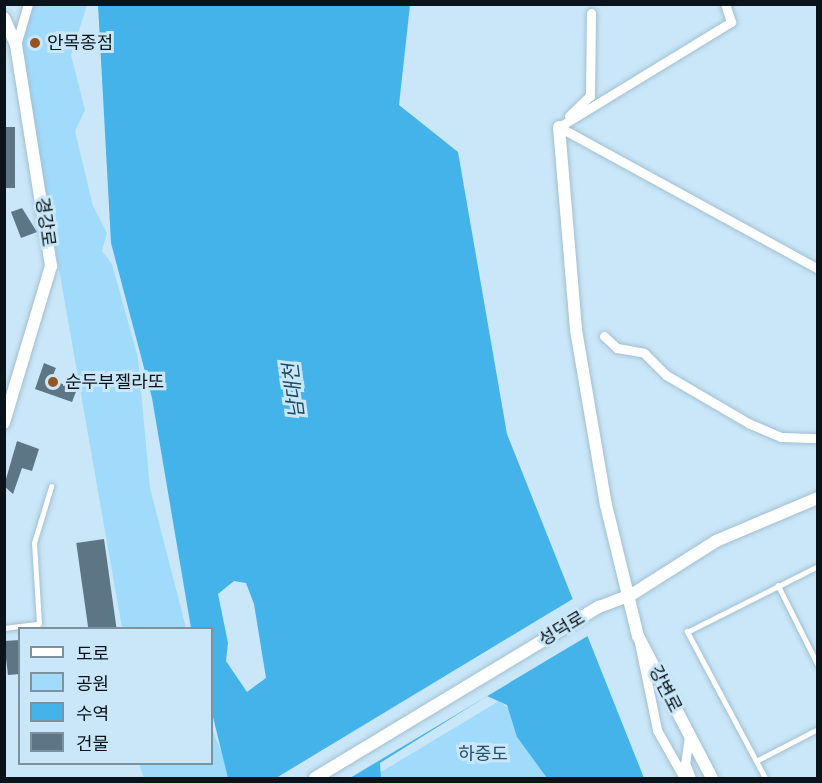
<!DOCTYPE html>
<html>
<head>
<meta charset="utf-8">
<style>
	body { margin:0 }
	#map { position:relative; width:822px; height:783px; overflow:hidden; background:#c9e7f8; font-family:Montserrat,"Noto Sans KR",sans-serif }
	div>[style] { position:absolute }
	.green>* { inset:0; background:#a1dbfc }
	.water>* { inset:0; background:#44b3ea }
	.pier>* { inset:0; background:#c9e7f8 }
	.building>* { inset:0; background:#5c7686; transform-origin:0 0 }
	.roads { filter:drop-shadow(0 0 2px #a2bfd0) drop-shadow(0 0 2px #a2bfd0) }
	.service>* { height:4.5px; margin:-2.25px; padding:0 2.25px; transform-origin:2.25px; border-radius:2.25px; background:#fff }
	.minor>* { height:9px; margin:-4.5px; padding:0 4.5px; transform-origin:4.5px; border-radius:4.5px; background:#fff }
	.tertiary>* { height:12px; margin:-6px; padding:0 6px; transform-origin:6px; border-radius:6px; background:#fff }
	.dots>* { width:16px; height:16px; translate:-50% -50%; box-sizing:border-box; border:3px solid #c9e7f8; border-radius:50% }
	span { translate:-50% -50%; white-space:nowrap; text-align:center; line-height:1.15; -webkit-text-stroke:6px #c9e7f8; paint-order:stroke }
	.poi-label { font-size:18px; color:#091319 }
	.left { translate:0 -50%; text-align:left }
	.street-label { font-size:18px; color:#091319 }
	.park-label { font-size:18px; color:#245068 }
	.water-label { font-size:20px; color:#1c4a61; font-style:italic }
	.frame { position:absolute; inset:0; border:6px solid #091319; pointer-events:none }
	.legend { position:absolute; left:18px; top:627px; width:195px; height:138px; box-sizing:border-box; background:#c9e7f8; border:2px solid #7c929f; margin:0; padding:8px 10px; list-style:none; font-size:18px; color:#091319 }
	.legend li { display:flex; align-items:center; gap:12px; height:30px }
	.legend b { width:30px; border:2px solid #7c929f }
</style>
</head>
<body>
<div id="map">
	<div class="green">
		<i style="clip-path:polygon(29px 5px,87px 5px,71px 55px,85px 110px,75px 131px,93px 206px,107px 233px,102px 251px,112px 264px,138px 358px,150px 488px,186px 628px,122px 628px,20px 47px)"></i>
		<i style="clip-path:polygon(499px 701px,522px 719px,565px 778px,371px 778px)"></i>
		<i style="clip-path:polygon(212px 729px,232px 778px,144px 778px,139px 764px,212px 764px)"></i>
	</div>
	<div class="water">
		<i style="clip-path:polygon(evenodd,98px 5px,410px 5px,399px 105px,458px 152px,507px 434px,644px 778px,547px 778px,517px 737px,507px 705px,487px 696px,380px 763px,381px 778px,228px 778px,212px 713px,212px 628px,191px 628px,152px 398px,111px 243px,98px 5px,234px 581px,246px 583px,254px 604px,266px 678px,247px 692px,226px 661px,228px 643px,218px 594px,234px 581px)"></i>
	</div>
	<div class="pier">
		<i style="clip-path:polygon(576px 597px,591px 634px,350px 778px,276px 778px)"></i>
	</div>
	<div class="building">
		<i style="left:4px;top:127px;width:11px;height:61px"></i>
		<i style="clip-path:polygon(22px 208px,37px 232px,21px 238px,11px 212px)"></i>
		<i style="clip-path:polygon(44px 363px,56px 368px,51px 380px,77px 389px,72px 402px,35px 389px)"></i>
		<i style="clip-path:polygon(17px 441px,39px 449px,32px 471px,22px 468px,13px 494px,4px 486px)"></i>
		<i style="left:104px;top:539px;width:89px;height:28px;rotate:82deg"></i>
		<i style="clip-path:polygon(20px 640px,20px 674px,8px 675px,4px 641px)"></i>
	</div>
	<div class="roads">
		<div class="service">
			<i style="left:778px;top:585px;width:89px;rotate:63.4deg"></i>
			<i style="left:4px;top:628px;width:35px;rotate:-7deg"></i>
			<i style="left:39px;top:624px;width:81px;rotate:-93.5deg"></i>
			<i style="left:34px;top:543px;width:59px;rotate:-73.1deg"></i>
			<i style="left:756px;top:761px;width:70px;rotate:-27.3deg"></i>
			<i style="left:765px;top:778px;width:166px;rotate:-118.1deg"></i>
			<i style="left:687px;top:632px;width:147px;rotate:-26.7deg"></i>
		</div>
		<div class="minor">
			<i style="left:16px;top:45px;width:43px;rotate:-73.7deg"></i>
			<i style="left:569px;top:116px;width:29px;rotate:-44deg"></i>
			<i style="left:590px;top:96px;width:83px;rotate:-89.3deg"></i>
			<i style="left:559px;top:127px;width:295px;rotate:28.7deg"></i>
			<i style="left:559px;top:127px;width:202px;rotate:-31.4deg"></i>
			<i style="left:731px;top:22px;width:19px;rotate:-108deg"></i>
			<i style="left:604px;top:336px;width:18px;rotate:43deg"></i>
			<i style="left:617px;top:348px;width:27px;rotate:10deg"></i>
			<i style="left:644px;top:353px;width:31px;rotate:45deg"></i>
			<i style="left:666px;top:375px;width:95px;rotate:30.3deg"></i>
			<i style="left:748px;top:423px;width:36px;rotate:23deg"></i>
			<i style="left:781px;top:437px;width:37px;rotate:2deg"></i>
			<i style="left:639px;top:642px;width:90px;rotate:78.4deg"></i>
			<i style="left:657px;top:730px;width:55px;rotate:60.6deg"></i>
			<i style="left:689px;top:736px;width:27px;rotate:98deg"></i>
			<i style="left:685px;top:763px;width:16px;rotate:68deg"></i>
		</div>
		<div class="tertiary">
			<i style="left:4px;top:18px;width:30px;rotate:66deg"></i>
			<i style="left:16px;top:45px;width:224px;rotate:81deg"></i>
			<i style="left:51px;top:266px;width:164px;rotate:106.7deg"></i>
			<i style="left:559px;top:127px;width:204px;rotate:85.2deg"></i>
			<i style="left:576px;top:330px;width:178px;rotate:80.3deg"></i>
			<i style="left:606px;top:505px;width:135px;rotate:76.3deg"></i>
			<i style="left:638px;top:636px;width:160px;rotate:62.5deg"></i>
			<i style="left:315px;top:778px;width:332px;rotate:-31.1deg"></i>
			<i style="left:599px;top:607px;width:34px;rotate:-21deg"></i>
			<i style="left:631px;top:595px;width:101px;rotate:-32.4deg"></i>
			<i style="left:716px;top:541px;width:111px;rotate:-22.9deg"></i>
		</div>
	</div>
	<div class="dots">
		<i style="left:35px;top:43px;background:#965422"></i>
		<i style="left:53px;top:382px;background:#965422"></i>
	</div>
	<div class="poi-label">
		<span class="left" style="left:47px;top:43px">안목종점</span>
		<span class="left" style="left:65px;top:382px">순두부젤라또</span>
	</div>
	<div class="street-label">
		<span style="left:45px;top:222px;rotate:82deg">경강로</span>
		<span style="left:562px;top:629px;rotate:-31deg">성덕로</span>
		<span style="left:665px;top:689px;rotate:63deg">강변로</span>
	</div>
	<div class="park-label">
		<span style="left:483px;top:754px">하중도</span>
	</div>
	<div class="water-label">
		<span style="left:294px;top:391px;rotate:-97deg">남대천</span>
	</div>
	<div class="frame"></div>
	<ul class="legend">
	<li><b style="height:8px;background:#fff"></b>도로</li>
	<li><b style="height:16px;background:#a1dbfc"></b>공원</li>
	<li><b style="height:16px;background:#44b3ea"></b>수역</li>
	<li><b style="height:16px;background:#5c7686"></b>건물</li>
	</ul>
</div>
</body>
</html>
